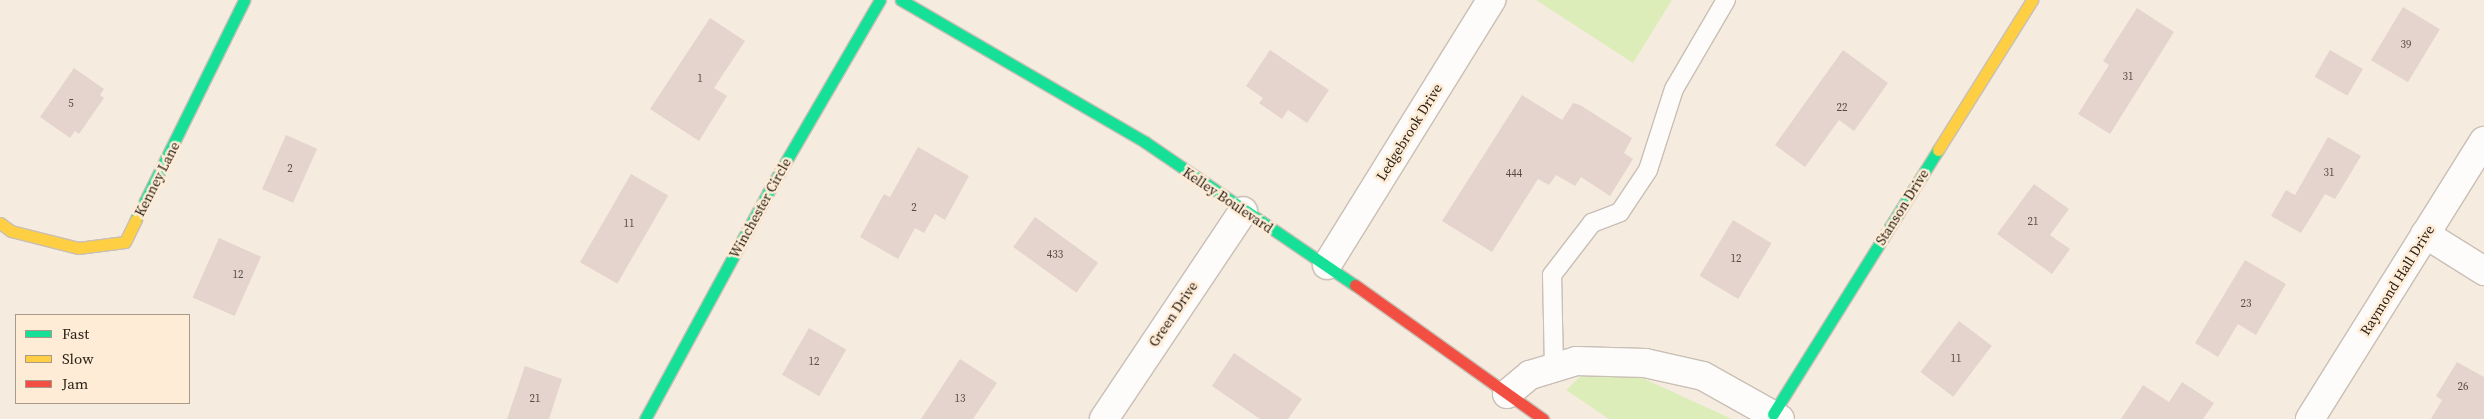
<!DOCTYPE html>
<style>
body{margin:0}
#map{position:relative;width:2484px;height:419px;overflow:hidden;background:#f6ebdf;font-family:"Source Serif 4",serif}
div>[style]{position:absolute}
.green>*{inset:0;background:#ddedba}
.building>*{inset:0;background:#e5d4cd;transform-origin:0 0}
.roads{filter:drop-shadow(1px 0 #c8bfb5) drop-shadow(-1px 0 #c8bfb5) drop-shadow(0 1px #c8bfb5) drop-shadow(0 -1px #c8bfb5)}
.lane>*{height:18px;margin:-9px;padding:0 9px;transform-origin:9px;border-radius:9px;background:#fefcfa}
.street>*{height:28px;margin:-14px;padding:0 14px;transform-origin:14px;border-radius:14px;background:#fefcfa}
.fast>*{height:11px;margin:-5.5px;padding:0 5.5px;transform-origin:5.5px;border-radius:5.5px;background:#16e098}
.slow>*{height:11px;margin:-5.5px;padding:0 5.5px;transform-origin:5.5px;border-radius:5.5px;background:#ffcf43}
.jam>*{height:11px;margin:-5.5px;padding:0 5.5px;transform-origin:5.5px;border-radius:5.5px;background:#f24e42}
span{translate:-50% -50%;white-space:nowrap;text-align:center;line-height:1.15;-webkit-text-stroke:5px #ffecd6;paint-order:stroke}
.number-label{font-size:11px;color:#574c42}
.number-label span{-webkit-text-stroke-width:0}
.street-label{font-size:14px;color:#261d13}
.legend{position:absolute;left:15px;top:314px;width:175px;height:90px;box-sizing:border-box;background:#ffecd6;border:1px solid #a89988;margin:0;padding:6px 9px;list-style:none;font-size:15px;color:#261d13}
.legend li{display:flex;align-items:center;gap:10px;height:25px}
.legend b{width:25px;border:1px solid #a89988}
</style>
<div id="map">
<div class="green">
<div style="clip-path:polygon(1536px 0,1672px 0,1633px 63px)"></div>
<div style="clip-path:polygon(1603px 372px,1640px 377px,1732px 419px,1609px 419px,1566px 390px,1582px 375px)"></div>
</div>
<div class="building">
<div style="left:2403px;top:7px;width:43px;height:62px;rotate:31deg"></div>
<div style="clip-path:polygon(2137px 8px,2174px 32px,2110px 134px,2078px 114px,2109px 65px,2103px 61px)"></div>
<div style="clip-path:polygon(710px 18px,745px 41px,714px 88px,727px 96px,699px 141px,650px 109px)"></div>
<div style="clip-path:polygon(1270px 50px,1329px 90px,1307px 123px,1288px 110px,1282px 119px,1259px 103px,1263px 98px,1246px 86px)"></div>
<div style="clip-path:polygon(1843px 50px,1888px 83px,1854px 131px,1839px 120px,1805px 167px,1775px 145px)"></div>
<div style="left:2330px;top:50px;width:38px;height:31px;rotate:30deg"></div>
<div style="clip-path:polygon(74px 68px,104px 89px,100px 95px,104px 98px,79px 134px,75px 131px,70px 138px,40px 117px)"></div>
<div style="clip-path:polygon(1522px 95px,1562px 120px,1573px 103px,1580px 105px,1632px 138px,1624px 153px,1633px 159px,1610px 196px,1581px 177px,1575px 186px,1556px 175px,1549px 185px,1538px 179px,1492px 252px,1442px 221px)"></div>
<div style="left:286px;top:135px;width:34px;height:59px;rotate:24deg"></div>
<div style="clip-path:polygon(2328px 137px,2361px 156px,2335px 199px,2325px 194px,2301px 233px,2271px 216px,2286px 190px,2295px 195px)"></div>
<div style="clip-path:polygon(918px 147px,969px 176px,945px 220px,935px 214px,924px 233px,915px 228px,898px 259px,860px 237px,884px 194px,890px 197px)"></div>
<div style="left:631px;top:174px;width:43px;height:102px;rotate:30deg"></div>
<div style="clip-path:polygon(2034px 184px,2069px 209px,2050px 235px,2070px 249px,2052px 274px,1997px 234px)"></div>
<div style="left:1035px;top:217px;width:78px;height:37px;rotate:36deg"></div>
<div style="left:1733px;top:220px;width:45px;height:65px;rotate:31deg"></div>
<div style="left:219px;top:238px;width:46px;height:65px;rotate:24deg"></div>
<div style="clip-path:polygon(2245px 260px,2286px 284px,2256px 335px,2238px 324px,2218px 357px,2195px 343px)"></div>
<div style="left:1959px;top:321px;width:41px;height:64px;rotate:37deg"></div>
<div style="left:809px;top:328px;width:43px;height:54px;rotate:30deg"></div>
<div style="clip-path:polygon(1234px 353px,1302px 399px,1288px 419px,1260px 419px,1212px 386px)"></div>
<div style="clip-path:polygon(960px 359px,997px 383px,973px 419px,921px 419px)"></div>
<div style="clip-path:polygon(2457px 362px,2484px 377px,2484px 419px,2431px 419px,2442px 400px,2436px 396px)"></div>
<div style="clip-path:polygon(525px 366px,562px 379px,549px 419px,507px 419px)"></div>
<div style="clip-path:polygon(2182px 382px,2214px 403px,2203px 419px,2121px 419px,2143px 385px,2169px 402px)"></div>
</div>
<div class="roads">
<div class="lane">
<div style="left:1554px;top:368px;width:93px;rotate:-91.2deg"></div>
<div style="left:1552px;top:275px;width:66px;rotate:-52.4deg"></div>
<div style="left:1592px;top:223px;width:30px;rotate:-21deg"></div>
<div style="left:1620px;top:212px;width:50px;rotate:-56.3deg"></div>
<div style="left:1648px;top:170px;width:85px;rotate:-72.2deg"></div>
<div style="left:1674px;top:89px;width:103px;rotate:-59.7deg"></div>
</div>
<div class="street">
<div style="left:2425px;top:234px;width:70px;rotate:32.1deg"></div>
<div style="left:1327px;top:265px;width:312px;rotate:-58.2deg"></div>
<div style="left:1507px;top:394px;width:30px;rotate:-40deg"></div>
<div style="left:1530px;top:375px;width:48px;rotate:-16.9deg"></div>
<div style="left:1576px;top:361px;width:69px;rotate:1.7deg"></div>
<div style="left:1645px;top:363px;width:59px;rotate:12.6deg"></div>
<div style="left:1703px;top:376px;width:88px;rotate:29.2deg"></div>
<div style="left:1104px;top:419px;width:250px;rotate:-56.2deg"></div>
<div style="left:2310px;top:419px;width:328px;rotate:-58deg"></div>
</div>
<div class="fast">
<div style="left:901px;top:0;width:282px;rotate:30.2deg"></div>
<div style="left:1145px;top:142px;width:254px;rotate:34.3deg"></div>
<div style="left:136px;top:219px;width:244px;rotate:-63.7deg"></div>
<div style="left:1773px;top:414px;width:311px;rotate:-58deg"></div>
<div style="left:645px;top:419px;width:264px;rotate:-61.5deg"></div>
<div style="left:771px;top:187px;width:216px;rotate:-59.8deg"></div>
</div>
<div class="slow">
<div style="left:1938px;top:150px;width:177px;rotate:-57.9deg"></div>
<div style="left:0;top:223px;width:14px;rotate:36deg"></div>
<div style="left:11px;top:231px;width:69px;rotate:14.2deg"></div>
<div style="left:78px;top:248px;width:47px;rotate:-7.3deg"></div>
<div style="left:125px;top:242px;width:25px;rotate:-64deg"></div>
</div>
<div class="jam">
<div style="left:1355px;top:285px;width:231px;rotate:35.5deg"></div>
</div>
</div>
<div class="number-label">
<span style="left:2406px;top:45px">39</span>
<span style="left:2128px;top:77px">31</span>
<span style="left:700px;top:79px">1</span>
<span style="left:71px;top:104px">5</span>
<span style="left:1842px;top:108px">22</span>
<span style="left:290px;top:169px">2</span>
<span style="left:2329px;top:173px">31</span>
<span style="left:1514px;top:174px">444</span>
<span style="left:914px;top:208px">2</span>
<span style="left:2033px;top:222px">21</span>
<span style="left:629px;top:224px">11</span>
<span style="left:1055px;top:255px">433</span>
<span style="left:1736px;top:259px">12</span>
<span style="left:238px;top:275px">12</span>
<span style="left:2246px;top:304px">23</span>
<span style="left:1956px;top:359px">11</span>
<span style="left:814px;top:362px">12</span>
<span style="left:2463px;top:387px">26</span>
<span style="left:535px;top:399px">21</span>
<span style="left:960px;top:399px">13</span>
</div>
<div class="street-label">
<span style="left:1409px;top:132px;rotate:-58deg">Ledgebrook Drive</span>
<span style="left:157px;top:179px;rotate:-63deg">Kenney Lane</span>
<span style="left:1228px;top:200px;rotate:34deg">Kelley Boulevard</span>
<span style="left:1902px;top:207px;rotate:-58deg">Stanson Drive</span>
<span style="left:760px;top:208px;rotate:-61deg">Winchester Circle</span>
<span style="left:2397px;top:280px;rotate:-58deg">Raymond Hall Drive</span>
<span style="left:1173px;top:314px;rotate:-56deg">Green Drive</span>
</div>
<ul class="legend">
<li><b style="height:6px;background:#16e098"></b>Fast</li>
<li><b style="height:6px;background:#ffcf43"></b>Slow</li>
<li><b style="height:6px;background:#f24e42"></b>Jam</li>
</ul>
</div>
